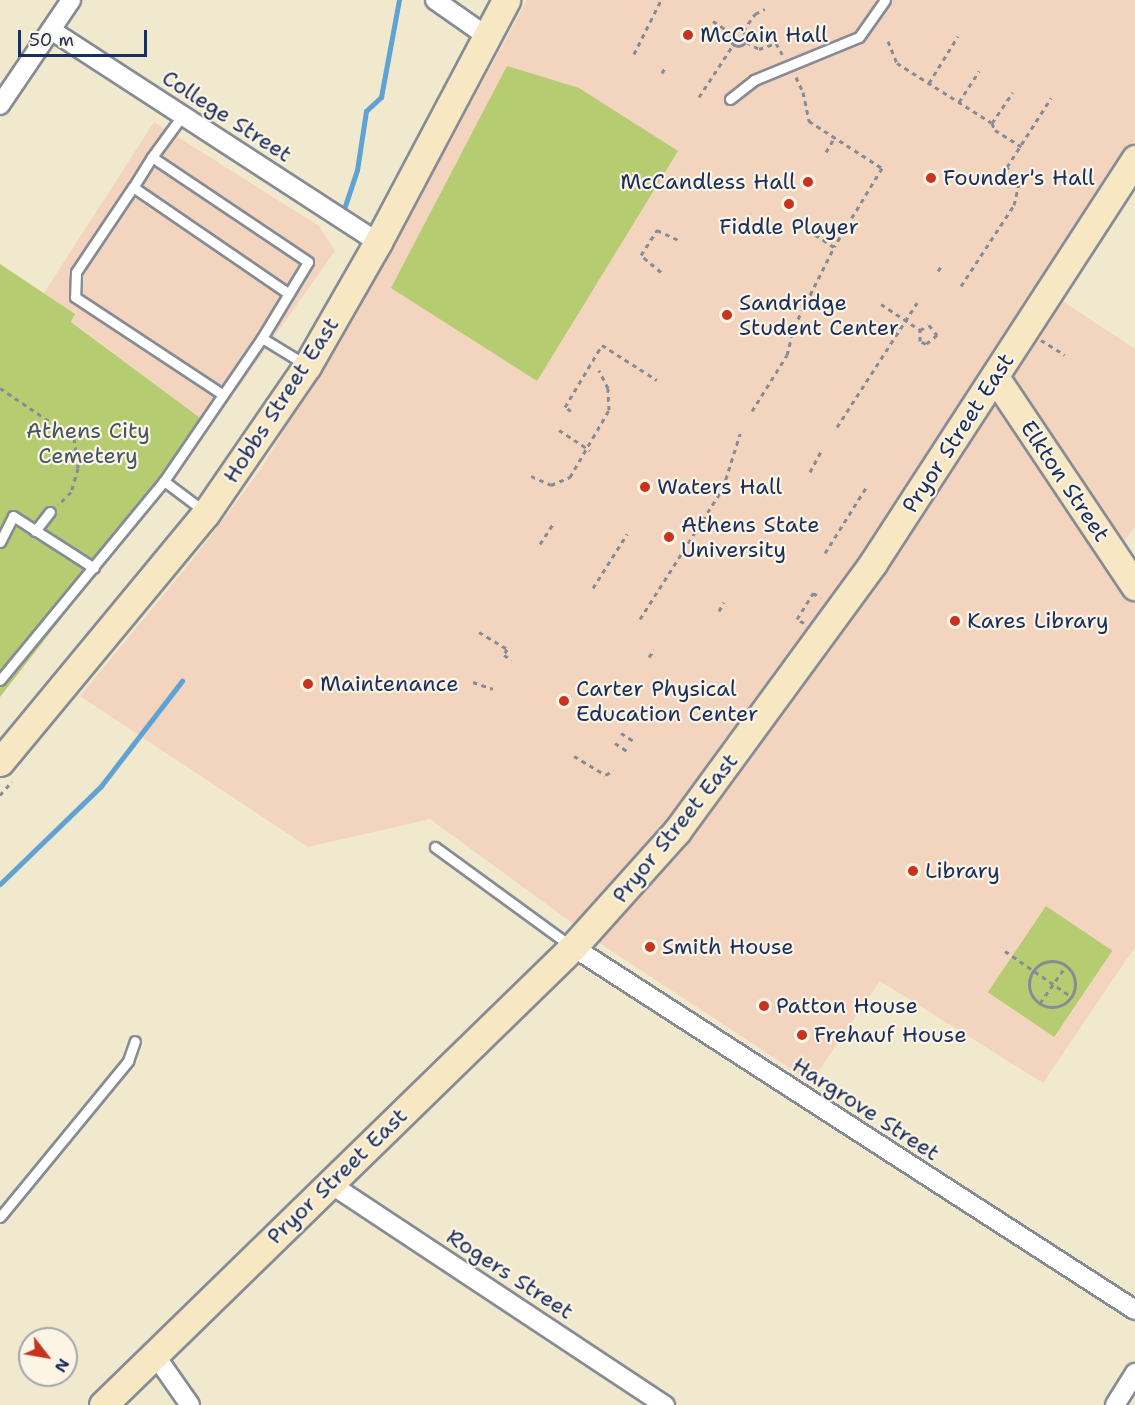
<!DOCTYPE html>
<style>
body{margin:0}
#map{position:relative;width:1135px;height:1405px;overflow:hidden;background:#f0e9cd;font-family:"Shantell Sans",sans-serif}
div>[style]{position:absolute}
.built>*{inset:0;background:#f3d4be}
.green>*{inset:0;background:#b5cc71;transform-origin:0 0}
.stream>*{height:5px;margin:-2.5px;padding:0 2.5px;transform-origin:2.5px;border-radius:2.5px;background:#5fa2d3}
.path>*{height:3px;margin-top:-1.5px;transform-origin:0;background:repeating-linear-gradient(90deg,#868c96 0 4.5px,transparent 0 9px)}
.path>.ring{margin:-1.5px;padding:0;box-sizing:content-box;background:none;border:3px solid #868c96;border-radius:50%}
.roads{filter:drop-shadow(2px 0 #868c96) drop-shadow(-2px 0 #868c96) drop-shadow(0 2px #868c96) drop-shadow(0 -2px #868c96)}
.lane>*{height:9px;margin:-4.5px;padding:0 4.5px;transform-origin:4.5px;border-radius:4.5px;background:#fff}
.street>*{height:18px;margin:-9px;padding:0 9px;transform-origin:9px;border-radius:9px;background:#fff}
.secondary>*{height:27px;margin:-13.5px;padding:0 13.5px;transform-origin:13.5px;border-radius:13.5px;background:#f7e8c3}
.dots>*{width:16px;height:16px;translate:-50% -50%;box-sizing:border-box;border:3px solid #fcf5e5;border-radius:50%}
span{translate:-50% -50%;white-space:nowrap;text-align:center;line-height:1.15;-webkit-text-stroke:4.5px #fcf5e5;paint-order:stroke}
.poi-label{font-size:22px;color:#1b2f5e}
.left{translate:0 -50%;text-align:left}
.right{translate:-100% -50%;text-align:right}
.street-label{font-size:22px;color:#1b2f5e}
.park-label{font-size:22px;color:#425663}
.north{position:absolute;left:18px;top:1327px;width:60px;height:60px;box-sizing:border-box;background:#fcf5e5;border:2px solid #a2a6af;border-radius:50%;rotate:121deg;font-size:16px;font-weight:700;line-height:24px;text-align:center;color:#1b2f5e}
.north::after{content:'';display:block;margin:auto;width:21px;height:27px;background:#c8321e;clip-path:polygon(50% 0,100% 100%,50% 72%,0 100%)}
.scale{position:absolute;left:18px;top:30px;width:129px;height:27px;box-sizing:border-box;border:3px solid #1b2f5e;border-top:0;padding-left:8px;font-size:18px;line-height:21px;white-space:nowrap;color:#1b2f5e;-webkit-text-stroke:4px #fcf5e5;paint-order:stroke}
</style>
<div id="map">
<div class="built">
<div style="clip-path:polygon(527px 0,1135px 0,1135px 139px,1041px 287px,1135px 349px,1135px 527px,1108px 562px,1135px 602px,1135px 947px,1043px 1083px,880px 981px,811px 1082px,601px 944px,430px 819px,308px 847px,80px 696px,189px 564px,259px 472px,375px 280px)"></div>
<div style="clip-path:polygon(154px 122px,319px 226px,335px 251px,211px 426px,71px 321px,74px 314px,44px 293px)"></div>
</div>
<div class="green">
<div style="clip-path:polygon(507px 66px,579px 88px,678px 151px,537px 381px,391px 288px)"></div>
<div style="clip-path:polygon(0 264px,75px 314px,71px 322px,211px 426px,0 697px)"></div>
<div style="left:1046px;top:906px;width:80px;height:104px;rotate:34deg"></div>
</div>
<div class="stream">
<div style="left:344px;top:209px;width:41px;rotate:-71.6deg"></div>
<div style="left:357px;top:170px;width:60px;rotate:-81.3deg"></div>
<div style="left:366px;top:111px;width:21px;rotate:-43deg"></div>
<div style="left:381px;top:97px;width:99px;rotate:-79.5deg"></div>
<div style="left:0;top:884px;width:141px;rotate:-44.1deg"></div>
<div style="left:101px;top:786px;width:133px;rotate:-52.4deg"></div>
</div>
<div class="path">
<div style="left:713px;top:21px;width:22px;rotate:34deg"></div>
<div class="ring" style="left:730px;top:30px;width:13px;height:13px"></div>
<div style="left:743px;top:31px;width:21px;rotate:-55deg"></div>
<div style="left:755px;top:14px;width:11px;rotate:-27deg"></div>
<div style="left:888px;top:41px;width:24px;rotate:68deg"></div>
<div style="left:897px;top:63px;width:112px;rotate:32.3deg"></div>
<div style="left:992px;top:123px;width:8px;rotate:67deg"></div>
<div style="left:995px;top:130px;width:31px;rotate:32deg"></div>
<div style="left:746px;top:42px;width:15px;rotate:28deg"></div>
<div style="left:759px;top:49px;width:18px;rotate:-19deg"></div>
<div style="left:776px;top:43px;width:13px;rotate:61deg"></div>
<div style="left:634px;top:54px;width:60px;rotate:-63.4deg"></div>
<div style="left:662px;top:73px;width:8px;rotate:-60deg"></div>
<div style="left:796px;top:77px;width:17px;rotate:65deg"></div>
<div style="left:803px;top:92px;width:30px;rotate:78deg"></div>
<div style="left:809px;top:121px;width:87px;rotate:32.8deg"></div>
<div style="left:882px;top:168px;width:92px;rotate:121.3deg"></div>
<div style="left:929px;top:83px;width:55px;rotate:-58.3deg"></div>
<div style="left:699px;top:97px;width:62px;rotate:-56.8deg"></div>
<div style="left:959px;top:102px;width:37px;rotate:-57deg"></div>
<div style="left:992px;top:123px;width:37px;rotate:-56deg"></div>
<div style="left:826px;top:152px;width:16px;rotate:-60deg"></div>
<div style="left:746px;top:221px;width:9px;rotate:-63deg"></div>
<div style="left:938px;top:271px;width:7px;rotate:-56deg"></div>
<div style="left:661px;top:272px;width:26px;rotate:-140deg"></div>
<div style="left:641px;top:255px;width:30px;rotate:-57deg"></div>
<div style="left:657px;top:230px;width:26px;rotate:25deg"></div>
<div style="left:961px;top:286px;width:97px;rotate:-56.8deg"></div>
<div style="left:1014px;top:205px;width:22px;rotate:-77deg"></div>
<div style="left:1019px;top:184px;width:21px;rotate:-125deg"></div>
<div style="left:1007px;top:167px;width:82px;rotate:-57.5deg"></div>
<div style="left:881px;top:304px;width:47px;rotate:33.7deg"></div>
<div style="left:920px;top:330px;width:10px;rotate:-29deg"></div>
<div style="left:929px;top:325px;width:13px;rotate:51deg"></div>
<div style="left:937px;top:335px;width:14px;rotate:141deg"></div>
<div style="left:926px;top:344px;width:7px;rotate:-153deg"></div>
<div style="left:920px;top:341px;width:11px;rotate:-90deg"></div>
<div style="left:1041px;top:340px;width:28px;rotate:32deg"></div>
<div style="left:0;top:388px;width:89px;rotate:34deg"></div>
<div style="left:74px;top:438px;width:30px;rotate:82deg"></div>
<div style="left:78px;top:468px;width:25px;rotate:106deg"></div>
<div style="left:71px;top:492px;width:18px;rotate:135deg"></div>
<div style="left:571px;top:411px;width:7px;rotate:-146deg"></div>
<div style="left:565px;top:407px;width:72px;rotate:-59.2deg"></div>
<div style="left:602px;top:345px;width:65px;rotate:32.5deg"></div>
<div style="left:752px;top:411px;width:66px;rotate:-58deg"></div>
<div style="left:787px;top:355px;width:29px;rotate:-76deg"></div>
<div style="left:794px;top:327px;width:89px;rotate:-63.4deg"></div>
<div style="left:834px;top:247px;width:33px;rotate:-147deg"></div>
<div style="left:837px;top:427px;width:148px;rotate:-57.2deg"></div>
<div style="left:559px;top:430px;width:37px;rotate:33deg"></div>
<div style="left:810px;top:472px;width:24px;rotate:-62deg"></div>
<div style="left:531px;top:476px;width:22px;rotate:24deg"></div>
<div style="left:551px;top:485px;width:21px;rotate:-23deg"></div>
<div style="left:570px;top:477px;width:78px;rotate:-59.8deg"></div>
<div style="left:609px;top:410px;width:22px;rotate:-93deg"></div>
<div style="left:608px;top:388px;width:20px;rotate:-117deg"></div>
<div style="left:540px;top:544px;width:24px;rotate:-57deg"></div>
<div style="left:825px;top:553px;width:79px;rotate:-57.9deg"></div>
<div style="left:593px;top:588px;width:64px;rotate:-57.8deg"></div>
<div style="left:719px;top:611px;width:10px;rotate:-61deg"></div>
<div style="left:640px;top:619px;width:155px;rotate:-57.6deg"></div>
<div style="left:723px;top:488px;width:57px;rotate:-72.5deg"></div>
<div style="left:804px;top:623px;width:8px;rotate:-150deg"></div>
<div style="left:797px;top:619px;width:31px;rotate:-58deg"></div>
<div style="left:813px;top:593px;width:9px;rotate:32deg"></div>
<div style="left:479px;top:632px;width:33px;rotate:31deg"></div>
<div style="left:507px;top:649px;width:7px;rotate:117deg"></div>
<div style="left:504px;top:655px;width:9px;rotate:32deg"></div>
<div style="left:649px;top:657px;width:9px;rotate:-54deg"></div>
<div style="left:473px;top:682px;width:21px;rotate:19deg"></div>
<div style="left:621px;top:733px;width:15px;rotate:32deg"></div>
<div style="left:615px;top:743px;width:14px;rotate:34deg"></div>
<div style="left:574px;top:756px;width:37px;rotate:31deg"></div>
<div style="left:606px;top:775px;width:9px;rotate:-36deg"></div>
<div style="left:0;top:795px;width:18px;rotate:-49deg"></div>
<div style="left:1005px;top:951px;width:81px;rotate:34.5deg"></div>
<div class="ring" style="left:1029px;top:961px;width:43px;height:43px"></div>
<div style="left:1040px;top:1003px;width:45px;rotate:-54.9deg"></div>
</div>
<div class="roads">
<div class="lane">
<div style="left:730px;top:99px;width:31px;rotate:-38deg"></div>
<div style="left:754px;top:80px;width:113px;rotate:-22.3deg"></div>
<div style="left:859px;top:37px;width:45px;rotate:-54.9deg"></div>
<div style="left:182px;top:116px;width:51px;rotate:126.2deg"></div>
<div style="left:152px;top:157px;width:188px;rotate:33.9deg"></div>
<div style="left:308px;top:262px;width:89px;rotate:121.2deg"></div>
<div style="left:262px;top:338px;width:52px;rotate:31.5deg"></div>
<div style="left:152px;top:157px;width:36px;rotate:122deg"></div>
<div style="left:133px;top:187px;width:188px;rotate:34.4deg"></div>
<div style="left:133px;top:187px;width:102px;rotate:123.8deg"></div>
<div style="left:76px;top:272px;width:25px;rotate:92deg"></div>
<div style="left:75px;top:297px;width:176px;rotate:33.4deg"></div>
<div style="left:164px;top:481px;width:173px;rotate:-55.6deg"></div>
<div style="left:35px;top:531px;width:24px;rotate:-52deg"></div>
<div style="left:0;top:542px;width:29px;rotate:-63deg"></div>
<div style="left:13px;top:516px;width:96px;rotate:32.7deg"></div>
<div style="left:0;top:680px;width:258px;rotate:-50.5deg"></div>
<div style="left:164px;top:481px;width:50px;rotate:36.9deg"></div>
<div style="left:435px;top:847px;width:168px;rotate:36.1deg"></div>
<div style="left:0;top:1217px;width:202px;rotate:-50.6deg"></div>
<div style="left:128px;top:1061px;width:21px;rotate:-71deg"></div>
</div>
<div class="street">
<div style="left:435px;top:0;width:61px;rotate:35deg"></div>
<div style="left:51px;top:30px;width:390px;rotate:33deg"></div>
<div style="left:0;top:105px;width:127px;rotate:-55.9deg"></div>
<div style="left:573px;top:947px;width:669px;rotate:32.86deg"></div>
<div style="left:329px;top:1183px;width:403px;rotate:33.5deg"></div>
<div style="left:155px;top:1355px;width:61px;rotate:55deg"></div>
<div style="left:1115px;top:1405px;width:38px;rotate:-58deg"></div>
</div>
<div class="secondary">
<div style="left:995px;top:377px;width:252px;rotate:56.2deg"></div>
<div style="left:0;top:762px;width:323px;rotate:-50.4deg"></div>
<div style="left:206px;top:513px;width:178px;rotate:-55.5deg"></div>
<div style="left:307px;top:366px;width:143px;rotate:-60.2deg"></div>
<div style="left:378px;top:242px;width:274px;rotate:-62.1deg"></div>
<div style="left:103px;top:1405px;width:656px;rotate:-44.26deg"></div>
<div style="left:573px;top:947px;width:156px;rotate:-48.1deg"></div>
<div style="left:677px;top:831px;width:332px;rotate:-53.8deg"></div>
<div style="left:873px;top:563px;width:482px;rotate:-57deg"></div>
</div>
</div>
<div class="dots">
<div style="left:688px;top:35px;background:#c8321e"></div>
<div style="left:931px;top:178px;background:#c8321e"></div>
<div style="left:808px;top:182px;background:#c8321e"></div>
<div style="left:789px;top:204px;background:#c8321e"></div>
<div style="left:727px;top:315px;background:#c8321e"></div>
<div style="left:645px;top:487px;background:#c8321e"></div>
<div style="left:669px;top:537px;background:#c8321e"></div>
<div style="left:955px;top:621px;background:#c8321e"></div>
<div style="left:308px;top:684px;background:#c8321e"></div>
<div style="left:564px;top:701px;background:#c8321e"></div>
<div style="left:913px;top:871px;background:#c8321e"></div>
<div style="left:650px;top:947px;background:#c8321e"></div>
<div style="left:764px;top:1006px;background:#c8321e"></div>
<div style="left:802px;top:1035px;background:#c8321e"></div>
</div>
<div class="poi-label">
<span class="left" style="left:700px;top:35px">McCain Hall</span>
<span class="left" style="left:943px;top:178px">Founder's Hall</span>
<span class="right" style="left:796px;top:182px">McCandless Hall</span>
<span style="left:789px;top:227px">Fiddle Player</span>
<span class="left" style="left:739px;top:315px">Sandridge<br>Student Center</span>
<span class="left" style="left:657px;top:487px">Waters Hall</span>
<span class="left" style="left:681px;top:537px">Athens State<br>University</span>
<span class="left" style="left:967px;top:621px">Kares Library</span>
<span class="left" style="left:320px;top:684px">Maintenance</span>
<span class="left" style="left:576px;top:701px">Carter Physical<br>Education Center</span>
<span class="left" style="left:925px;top:871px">Library</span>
<span class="left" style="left:662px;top:947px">Smith House</span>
<span class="left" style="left:776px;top:1006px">Patton House</span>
<span class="left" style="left:814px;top:1035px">Frehauf House</span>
</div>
<div class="street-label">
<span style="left:227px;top:116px;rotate:33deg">College Street</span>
<span style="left:281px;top:400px;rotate:-57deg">Hobbs Street East</span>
<span style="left:958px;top:433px;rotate:-57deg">Pryor Street East</span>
<span style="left:1065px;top:481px;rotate:56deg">Elkton Street</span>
<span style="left:675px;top:828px;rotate:-51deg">Pryor Street East</span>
<span style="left:866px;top:1109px;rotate:33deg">Hargrove Street</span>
<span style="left:337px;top:1176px;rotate:-44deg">Pryor Street East</span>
<span style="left:510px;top:1274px;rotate:33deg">Rogers Street</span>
</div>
<div class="park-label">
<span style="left:88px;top:443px">Athens City<br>Cemetery</span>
</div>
<div class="north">N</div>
<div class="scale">50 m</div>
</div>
